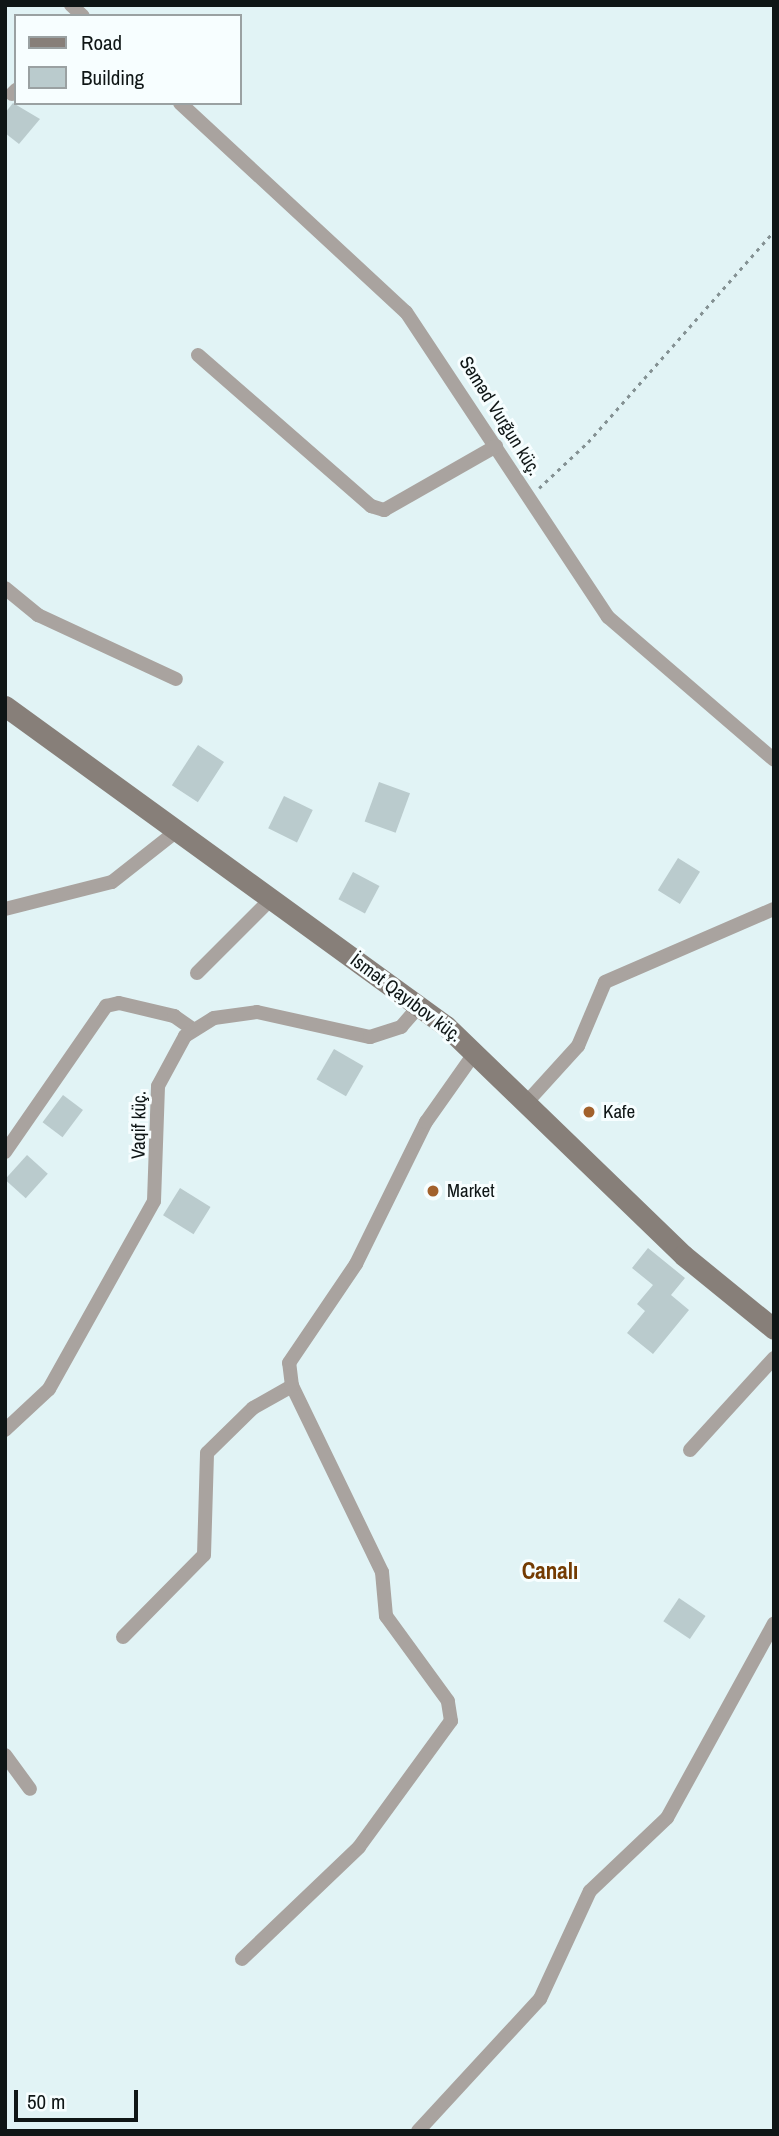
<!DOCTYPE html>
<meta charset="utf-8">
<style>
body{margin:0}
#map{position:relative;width:779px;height:2136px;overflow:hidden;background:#e1f3f5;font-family:"Archivo Narrow",sans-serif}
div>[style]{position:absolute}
.building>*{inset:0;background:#bacbcd;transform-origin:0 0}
.path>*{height:2.5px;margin-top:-1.25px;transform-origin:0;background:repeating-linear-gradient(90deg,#849193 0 3.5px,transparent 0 8.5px)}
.street>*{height:14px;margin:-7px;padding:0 7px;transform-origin:7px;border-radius:7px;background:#a9a39f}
.secondary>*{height:21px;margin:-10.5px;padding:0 10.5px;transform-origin:10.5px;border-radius:10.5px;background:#877f79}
.dots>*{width:19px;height:19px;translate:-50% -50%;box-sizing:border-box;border:4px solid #f7feff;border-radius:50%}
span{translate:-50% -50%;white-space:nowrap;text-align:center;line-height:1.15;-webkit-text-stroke:6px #f7feff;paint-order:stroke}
.street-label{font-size:19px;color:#0f1616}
.poi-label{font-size:19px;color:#0f1616}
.left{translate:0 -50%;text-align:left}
.quarter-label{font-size:23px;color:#743b02;font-weight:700}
.frame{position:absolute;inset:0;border:7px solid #0f1616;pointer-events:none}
.legend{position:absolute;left:14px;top:14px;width:228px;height:91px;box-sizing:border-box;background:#f7feff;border:2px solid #9aa1a2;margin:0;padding:9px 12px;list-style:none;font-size:21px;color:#0f1616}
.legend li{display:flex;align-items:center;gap:14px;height:35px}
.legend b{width:35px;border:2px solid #9aa1a2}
.scale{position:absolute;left:14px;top:2090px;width:124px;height:32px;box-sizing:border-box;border:4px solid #0f1616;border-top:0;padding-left:9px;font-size:21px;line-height:24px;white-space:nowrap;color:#0f1616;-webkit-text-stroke:5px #f7feff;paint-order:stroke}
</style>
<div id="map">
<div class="building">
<div style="clip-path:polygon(13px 103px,40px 119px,19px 144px,5px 133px,5px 113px)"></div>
<div style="left:198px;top:745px;width:31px;height:48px;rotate:33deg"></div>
<div style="left:379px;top:782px;width:33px;height:42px;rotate:20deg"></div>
<div style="left:284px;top:796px;width:32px;height:36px;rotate:26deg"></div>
<div style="left:678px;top:858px;width:26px;height:38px;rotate:32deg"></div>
<div style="left:353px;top:872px;width:30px;height:31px;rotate:28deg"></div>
<div style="left:334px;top:1049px;width:34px;height:35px;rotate:30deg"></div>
<div style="left:63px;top:1095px;width:25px;height:34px;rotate:37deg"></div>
<div style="left:27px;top:1155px;width:28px;height:33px;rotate:42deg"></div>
<div style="left:180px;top:1188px;width:36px;height:32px;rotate:32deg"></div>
<div style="clip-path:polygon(648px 1248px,685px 1278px,671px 1295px,689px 1310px,653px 1354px,627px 1333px,645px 1311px,637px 1304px,653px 1285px,632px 1268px)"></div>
<div style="left:679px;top:1598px;width:32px;height:28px;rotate:34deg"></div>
</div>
<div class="path">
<div style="left:539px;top:488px;width:67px;rotate:-43.2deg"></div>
<div style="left:588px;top:442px;width:281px;rotate:-48.6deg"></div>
</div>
<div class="street">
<div style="left:71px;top:5px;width:16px;rotate:43deg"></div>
<div style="left:12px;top:94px;width:6px;rotate:-45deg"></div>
<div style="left:180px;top:103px;width:308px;rotate:42.8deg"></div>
<div style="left:406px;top:312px;width:366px;rotate:56.5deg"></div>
<div style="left:608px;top:617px;width:219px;rotate:40.7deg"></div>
<div style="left:198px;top:355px;width:230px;rotate:41.1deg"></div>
<div style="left:371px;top:506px;width:14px;rotate:17deg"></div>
<div style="left:384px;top:510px;width:129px;rotate:-29.7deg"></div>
<div style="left:5px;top:588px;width:43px;rotate:39.3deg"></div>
<div style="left:38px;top:615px;width:152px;rotate:24.9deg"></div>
<div style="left:5px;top:909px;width:110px;rotate:-14.2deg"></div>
<div style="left:112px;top:882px;width:84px;rotate:-38.2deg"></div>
<div style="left:197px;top:973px;width:106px;rotate:-45deg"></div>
<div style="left:527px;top:1102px;width:76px;rotate:-47.7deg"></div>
<div style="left:578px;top:1046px;width:69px;rotate:-67.1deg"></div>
<div style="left:605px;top:982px;width:184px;rotate:-23.4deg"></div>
<div style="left:5px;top:1152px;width:178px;rotate:-55.3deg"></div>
<div style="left:106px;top:1006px;width:13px;rotate:-13deg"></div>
<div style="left:119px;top:1003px;width:57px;rotate:13.3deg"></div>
<div style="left:174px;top:1016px;width:24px;rotate:35deg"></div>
<div style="left:5px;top:1430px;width:60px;rotate:-43deg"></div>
<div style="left:49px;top:1389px;width:215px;rotate:-60.8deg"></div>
<div style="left:154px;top:1201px;width:115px;rotate:-88deg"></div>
<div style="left:158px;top:1086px;width:57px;rotate:-61.6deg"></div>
<div style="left:185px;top:1036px;width:34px;rotate:-32deg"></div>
<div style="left:214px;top:1018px;width:43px;rotate:-7.9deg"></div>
<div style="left:257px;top:1012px;width:116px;rotate:12.5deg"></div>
<div style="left:370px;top:1037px;width:33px;rotate:-18deg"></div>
<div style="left:401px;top:1027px;width:28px;rotate:-49deg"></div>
<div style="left:690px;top:1450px;width:125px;rotate:-47.6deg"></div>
<div style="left:123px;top:1637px;width:115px;rotate:-45.4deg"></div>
<div style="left:204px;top:1555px;width:102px;rotate:-88.3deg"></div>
<div style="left:207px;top:1453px;width:64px;rotate:-44.4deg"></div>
<div style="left:253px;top:1408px;width:45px;rotate:-29.4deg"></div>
<div style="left:5px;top:1755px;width:42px;rotate:53.7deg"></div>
<div style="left:242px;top:1959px;width:162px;rotate:-43.7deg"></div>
<div style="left:359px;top:1847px;width:156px;rotate:-53.9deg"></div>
<div style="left:451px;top:1721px;width:20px;rotate:-99deg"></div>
<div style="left:448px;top:1701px;width:105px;rotate:-126.1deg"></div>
<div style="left:386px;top:1616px;width:44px;rotate:-95.2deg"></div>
<div style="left:382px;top:1572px;width:207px;rotate:-115.8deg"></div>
<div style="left:292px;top:1386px;width:23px;rotate:-97deg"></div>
<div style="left:289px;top:1363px;width:120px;rotate:-55.9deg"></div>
<div style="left:356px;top:1264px;width:158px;rotate:-63.8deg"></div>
<div style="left:426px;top:1122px;width:87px;rotate:-54.8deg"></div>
<div style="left:418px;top:2131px;width:180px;rotate:-47.3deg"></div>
<div style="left:540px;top:1999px;width:119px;rotate:-65.2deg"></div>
<div style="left:590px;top:1891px;width:106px;rotate:-43.5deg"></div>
<div style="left:667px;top:1818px;width:222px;rotate:-61.2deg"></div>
</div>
<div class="secondary">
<div style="left:5px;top:706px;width:545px;rotate:35.97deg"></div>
<div style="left:446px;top:1026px;width:330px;rotate:44deg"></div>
<div style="left:683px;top:1255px;width:117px;rotate:39.1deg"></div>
</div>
<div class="dots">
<div style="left:589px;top:1112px;background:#a2612c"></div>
<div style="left:433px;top:1191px;background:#a2612c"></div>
</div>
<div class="street-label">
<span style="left:500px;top:416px;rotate:58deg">Səməd Vurğun küç.</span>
<span style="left:406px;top:998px;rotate:37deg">İsmət Qayıbov küç.</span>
<span style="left:139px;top:1125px;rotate:-89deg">Vaqif küç.</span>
</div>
<div class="poi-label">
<span class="left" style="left:603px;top:1112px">Kafe</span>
<span class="left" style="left:447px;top:1191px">Market</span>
</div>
<div class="quarter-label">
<span style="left:550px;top:1571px">Canalı</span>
</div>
<div class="frame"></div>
<ul class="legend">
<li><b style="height:9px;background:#877f79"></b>Road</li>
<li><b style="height:19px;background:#bacbcd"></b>Building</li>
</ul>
<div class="scale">50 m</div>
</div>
